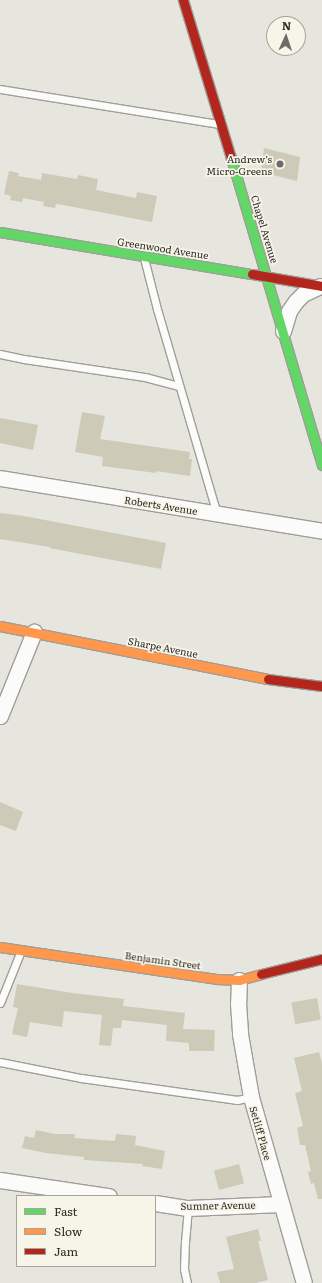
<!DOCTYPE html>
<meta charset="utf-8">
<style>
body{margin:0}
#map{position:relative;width:322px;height:1283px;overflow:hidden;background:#e6e5de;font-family:Literata,serif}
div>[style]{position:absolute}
.building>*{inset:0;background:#cecab8;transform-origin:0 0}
.roads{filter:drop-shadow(1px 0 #9f9e99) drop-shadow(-1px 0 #9f9e99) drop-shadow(0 1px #9f9e99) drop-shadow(0 -1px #9f9e99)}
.lane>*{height:7px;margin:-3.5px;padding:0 3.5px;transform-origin:3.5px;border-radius:3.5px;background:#fbfbfa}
.street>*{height:15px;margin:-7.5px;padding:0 7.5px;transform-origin:7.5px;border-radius:7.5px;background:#fbfbfa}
.fast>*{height:9px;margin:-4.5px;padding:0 4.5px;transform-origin:4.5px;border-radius:4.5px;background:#63d668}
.slow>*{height:9px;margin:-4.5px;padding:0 4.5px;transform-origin:4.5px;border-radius:4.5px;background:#ff974d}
.jam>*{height:9px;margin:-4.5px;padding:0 4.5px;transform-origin:4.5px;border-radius:4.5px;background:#b3261e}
.dots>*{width:11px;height:11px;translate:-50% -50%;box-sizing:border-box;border:2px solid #f7f4e8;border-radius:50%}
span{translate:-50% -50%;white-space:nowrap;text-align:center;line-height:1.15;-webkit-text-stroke:3.5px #f7f4e8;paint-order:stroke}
.poi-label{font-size:10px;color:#2d2b27}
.right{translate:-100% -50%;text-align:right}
.street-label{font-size:10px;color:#2d2b27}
.legend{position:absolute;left:16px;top:1195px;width:140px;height:72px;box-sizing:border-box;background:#f7f4e8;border:1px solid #a6a49b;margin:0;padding:5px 7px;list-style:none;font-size:12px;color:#2d2b27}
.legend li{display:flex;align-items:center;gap:8px;height:20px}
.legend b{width:20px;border:1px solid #a6a49b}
.north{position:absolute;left:266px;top:16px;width:40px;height:40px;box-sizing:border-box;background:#f7f4e8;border:1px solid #a6a49b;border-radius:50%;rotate:3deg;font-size:11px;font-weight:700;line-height:16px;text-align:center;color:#2d2b27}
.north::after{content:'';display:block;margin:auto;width:14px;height:18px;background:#6e6c67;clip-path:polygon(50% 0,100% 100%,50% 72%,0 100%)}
</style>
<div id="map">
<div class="building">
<div style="clip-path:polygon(264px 148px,300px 157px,297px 181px,261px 172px)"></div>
<div style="clip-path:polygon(9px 171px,19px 173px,18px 176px,41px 180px,42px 173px,77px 179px,78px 175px,98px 179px,96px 190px,136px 198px,137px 192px,157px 196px,152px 222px,63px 205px,56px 204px,55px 208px,43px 206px,44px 202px,23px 198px,22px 202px,10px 200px,11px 196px,4px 194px)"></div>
<div style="clip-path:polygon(82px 412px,105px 416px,100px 439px,190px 452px,189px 459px,192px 459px,190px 476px,156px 471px,156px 473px,102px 466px,103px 457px,75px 452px)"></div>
<div style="clip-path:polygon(0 418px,38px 425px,33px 450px,0 443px)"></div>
<div style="clip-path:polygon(0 513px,24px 516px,166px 543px,161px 569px,49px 548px,50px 547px,0 539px)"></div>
<div style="clip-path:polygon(0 802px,23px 812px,16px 831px,0 825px)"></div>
<div style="clip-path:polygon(17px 984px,72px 993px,124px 999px,123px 1006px,185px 1013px,183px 1029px,215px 1030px,214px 1051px,189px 1051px,189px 1043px,166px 1041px,167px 1025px,122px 1020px,121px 1028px,113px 1028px,111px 1046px,99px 1045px,102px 1015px,64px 1011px,62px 1027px,30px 1022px,27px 1037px,12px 1034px,18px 1008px,13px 1007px)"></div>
<div style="left:317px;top:998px;width:22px;height:26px;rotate:80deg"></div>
<div style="clip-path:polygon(319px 1052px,322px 1063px,322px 1199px,318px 1199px,314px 1183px,311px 1184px,308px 1172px,311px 1171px,305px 1145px,300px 1145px,297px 1128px,303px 1126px,295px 1093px,302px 1091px,294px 1058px)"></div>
<div style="clip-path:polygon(36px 1130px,55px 1134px,75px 1134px,74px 1138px,115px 1141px,116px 1134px,136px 1136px,135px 1145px,165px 1151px,162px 1169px,142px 1166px,143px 1164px,84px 1160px,84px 1157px,46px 1153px,22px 1148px,25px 1136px,34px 1138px)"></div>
<div style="left:239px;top:1164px;width:20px;height:26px;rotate:75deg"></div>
<div style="clip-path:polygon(258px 1229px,261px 1241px,258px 1241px,268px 1280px,255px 1283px,220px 1283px,217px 1272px,234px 1269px,226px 1237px)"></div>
</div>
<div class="roads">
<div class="lane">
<div style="left:0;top:89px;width:222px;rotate:9.1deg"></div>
<div style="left:144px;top:258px;width:53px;rotate:75.7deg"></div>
<div style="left:157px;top:309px;width:214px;rotate:73.7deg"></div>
<div style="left:0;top:354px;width:25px;rotate:12deg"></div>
<div style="left:24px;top:359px;width:122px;rotate:8.5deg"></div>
<div style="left:145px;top:377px;width:35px;rotate:15deg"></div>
<div style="left:0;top:1003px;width:54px;rotate:-68.2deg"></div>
<div style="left:0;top:1062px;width:83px;rotate:11.2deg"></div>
<div style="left:81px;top:1078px;width:158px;rotate:8deg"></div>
<div style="left:237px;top:1100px;width:14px;rotate:-12deg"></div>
<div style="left:187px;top:1283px;width:14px;rotate:-102deg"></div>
<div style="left:184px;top:1269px;width:27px;rotate:-88deg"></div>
<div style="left:185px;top:1242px;width:34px;rotate:-85deg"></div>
</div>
<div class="street">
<div style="left:283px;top:331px;width:21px;rotate:-73deg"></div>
<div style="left:289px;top:311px;width:12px;rotate:-55deg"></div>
<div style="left:296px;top:301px;width:10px;rotate:-45deg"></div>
<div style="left:303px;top:294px;width:19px;rotate:-25deg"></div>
<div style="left:0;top:478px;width:326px;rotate:9.3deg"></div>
<div style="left:0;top:716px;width:91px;rotate:-68deg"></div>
<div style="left:239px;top:980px;width:23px;rotate:92deg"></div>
<div style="left:238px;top:1003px;width:31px;rotate:86deg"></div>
<div style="left:240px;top:1034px;width:64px;rotate:80.1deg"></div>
<div style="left:251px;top:1097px;width:193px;rotate:74.1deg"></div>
<div style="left:0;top:1180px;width:110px;rotate:8.4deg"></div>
<div style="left:155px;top:1203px;width:33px;rotate:9deg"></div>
<div style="left:188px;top:1208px;width:93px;rotate:-2.5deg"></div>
</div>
<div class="fast">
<div style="left:231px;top:158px;width:320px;rotate:73.5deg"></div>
<div style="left:0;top:232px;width:255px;rotate:9.5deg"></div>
</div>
<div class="slow">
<div style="left:0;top:626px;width:273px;rotate:11.2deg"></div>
<div style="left:0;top:947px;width:220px;rotate:8.4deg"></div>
<div style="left:218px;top:979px;width:21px;rotate:3deg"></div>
<div style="left:239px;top:980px;width:23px;rotate:-15deg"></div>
</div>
<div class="jam">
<div style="left:183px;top:0;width:165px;rotate:73.1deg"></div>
<div style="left:252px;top:274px;width:71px;rotate:9.7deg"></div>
<div style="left:268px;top:679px;width:54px;rotate:7.4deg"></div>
<div style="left:261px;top:974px;width:63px;rotate:-13.8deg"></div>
</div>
</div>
<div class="dots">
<div style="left:280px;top:164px;background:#6e6c67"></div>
</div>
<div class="poi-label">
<span class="right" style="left:272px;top:164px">Andrew’s<br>Micro-Greens</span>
</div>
<div class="street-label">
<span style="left:265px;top:229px;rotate:73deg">Chapel Avenue</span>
<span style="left:163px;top:248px;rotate:9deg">Greenwood Avenue</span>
<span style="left:161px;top:505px;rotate:9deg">Roberts Avenue</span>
<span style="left:163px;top:647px;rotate:11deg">Sharpe Avenue</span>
<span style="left:163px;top:960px;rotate:8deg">Benjamin Street</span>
<span style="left:261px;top:1133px;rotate:74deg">Setliff Place</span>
<span style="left:218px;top:1205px;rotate:-1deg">Sumner Avenue</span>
</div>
<ul class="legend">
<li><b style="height:5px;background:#63d668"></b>Fast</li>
<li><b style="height:5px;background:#ff974d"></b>Slow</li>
<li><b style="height:5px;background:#b3261e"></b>Jam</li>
</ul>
<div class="north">N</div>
</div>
